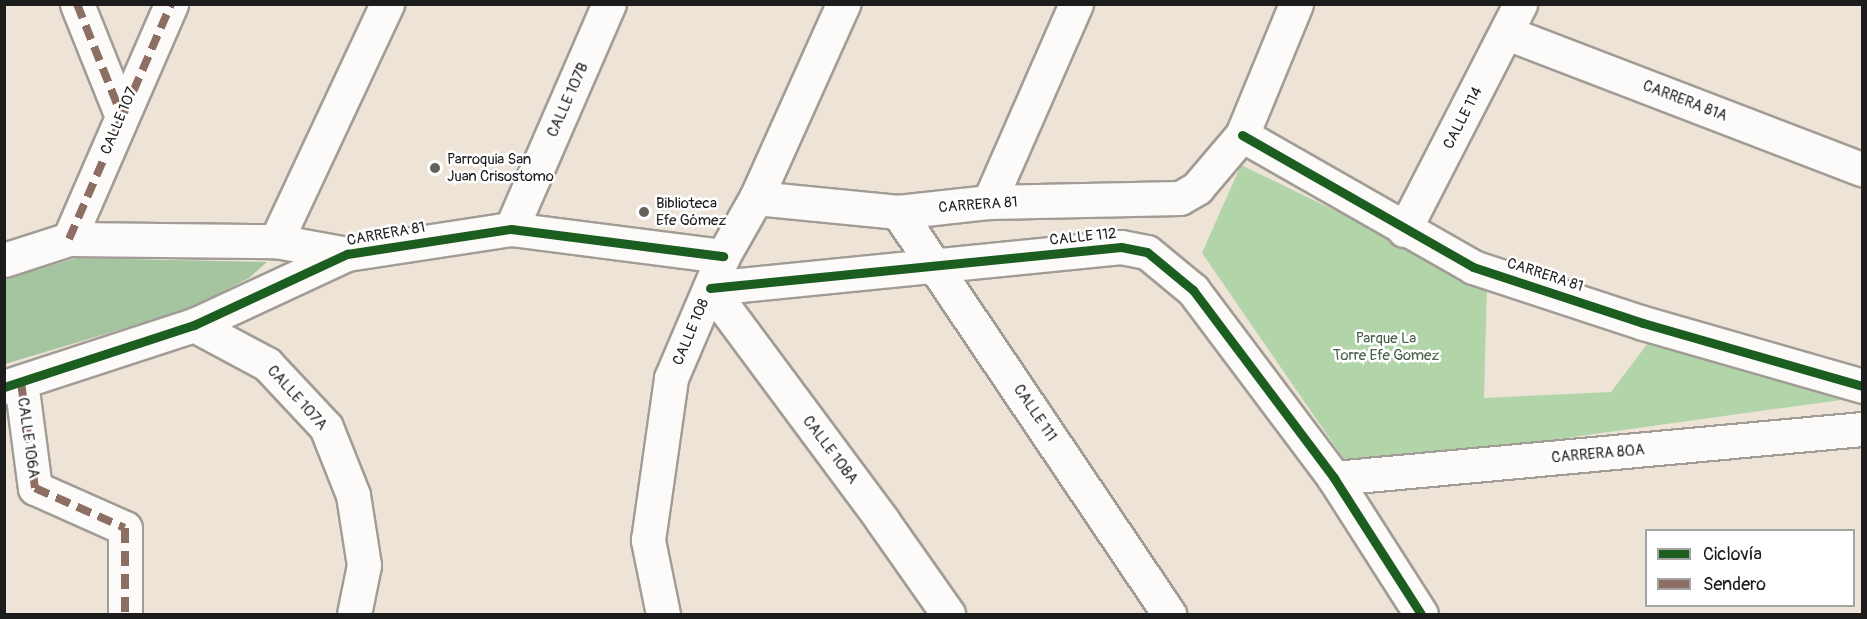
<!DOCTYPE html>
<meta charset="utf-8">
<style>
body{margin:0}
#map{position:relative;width:1867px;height:619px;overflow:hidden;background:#ede3d6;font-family:Pangolin,sans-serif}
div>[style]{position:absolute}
.green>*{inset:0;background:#b2d4a9}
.forest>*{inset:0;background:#a4c59f}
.roads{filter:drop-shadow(2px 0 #a19c95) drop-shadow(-2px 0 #a19c95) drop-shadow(0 2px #a19c95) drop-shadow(0 -2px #a19c95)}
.street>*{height:33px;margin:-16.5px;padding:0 16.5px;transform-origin:16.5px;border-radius:16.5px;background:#fcfbf9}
.secondary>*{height:33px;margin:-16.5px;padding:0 16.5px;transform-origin:16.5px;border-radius:16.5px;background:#fcfbf9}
.quiet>*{height:8px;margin-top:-4px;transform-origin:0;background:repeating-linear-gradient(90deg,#8d6e63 0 15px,transparent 0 23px)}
.cycleway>*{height:9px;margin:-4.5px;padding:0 4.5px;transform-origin:4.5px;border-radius:4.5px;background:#1b5e20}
.dots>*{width:16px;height:16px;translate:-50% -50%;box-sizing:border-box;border:3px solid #fff;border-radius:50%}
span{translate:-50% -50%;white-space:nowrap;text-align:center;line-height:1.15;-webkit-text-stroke:5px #fff;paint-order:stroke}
.street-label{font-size:15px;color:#1c1c1c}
.poi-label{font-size:15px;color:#1c1c1c}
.left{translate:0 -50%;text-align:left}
.park-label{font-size:15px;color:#446146}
.frame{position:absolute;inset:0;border:6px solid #1c1c1c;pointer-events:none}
.legend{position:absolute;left:1645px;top:529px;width:210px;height:78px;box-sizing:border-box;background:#fff;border:2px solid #a4a4a4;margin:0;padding:8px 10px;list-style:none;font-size:18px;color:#1c1c1c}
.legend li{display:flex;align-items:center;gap:12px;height:30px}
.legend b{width:30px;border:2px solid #a4a4a4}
</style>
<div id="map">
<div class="green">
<div style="clip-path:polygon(1241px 165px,1487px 284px,1484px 398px,1611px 392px,1657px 331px,1862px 397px,1350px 468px,1202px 253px)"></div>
</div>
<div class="forest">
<div style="clip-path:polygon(76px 258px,267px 262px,249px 278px,189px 309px,5px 364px,5px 279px)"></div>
</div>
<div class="roads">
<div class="street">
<div style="left:77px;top:4px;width:118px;rotate:68.2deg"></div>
<div style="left:1507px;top:33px;width:380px;rotate:21deg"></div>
<div style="left:1242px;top:135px;width:266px;rotate:29.7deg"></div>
<div style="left:1473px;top:267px;width:179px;rotate:18.2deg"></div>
<div style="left:1643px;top:323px;width:228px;rotate:16deg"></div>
<div style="left:756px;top:198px;width:143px;rotate:5.6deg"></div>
<div style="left:898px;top:212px;width:92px;rotate:-6.3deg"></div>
<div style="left:989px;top:202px;width:191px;rotate:-1.2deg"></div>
<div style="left:1180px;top:198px;width:20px;rotate:-30deg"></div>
<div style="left:1197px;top:188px;width:70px;rotate:-49.7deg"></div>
<div style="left:1242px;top:135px;width:142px;rotate:-67.6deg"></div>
<div style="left:989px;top:202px;width:216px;rotate:-66.3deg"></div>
<div style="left:898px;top:212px;width:485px;rotate:56deg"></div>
<div style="left:511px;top:229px;width:245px;rotate:-66.5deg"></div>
<div style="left:1404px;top:230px;width:254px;rotate:-62.8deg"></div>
<div style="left:69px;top:239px;width:256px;rotate:-66.5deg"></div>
<div style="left:276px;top:241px;width:262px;rotate:-64.9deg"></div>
<div style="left:4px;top:260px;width:68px;rotate:-17.9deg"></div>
<div style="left:69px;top:239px;width:207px;rotate:0.6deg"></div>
<div style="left:276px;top:241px;width:72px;rotate:10.4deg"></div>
<div style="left:710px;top:288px;width:413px;rotate:-5.7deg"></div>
<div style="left:1121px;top:247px;width:26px;rotate:11deg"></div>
<div style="left:1147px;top:252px;width:60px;rotate:39.6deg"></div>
<div style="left:1193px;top:290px;width:235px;rotate:53.1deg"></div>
<div style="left:1334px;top:478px;width:161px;rotate:57.4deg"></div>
<div style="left:710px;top:288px;width:289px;rotate:53.4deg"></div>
<div style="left:882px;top:520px;width:115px;rotate:54.9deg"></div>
<div style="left:194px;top:325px;width:83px;rotate:28.1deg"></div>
<div style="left:267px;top:364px;width:86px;rotate:46.9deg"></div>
<div style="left:326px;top:427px;width:73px;rotate:68.3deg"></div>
<div style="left:353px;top:495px;width:71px;rotate:81.1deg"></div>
<div style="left:364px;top:565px;width:50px;rotate:101.5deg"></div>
<div style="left:21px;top:382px;width:107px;rotate:82.5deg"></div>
<div style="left:35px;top:488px;width:98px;rotate:24deg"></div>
<div style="left:125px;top:528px;width:86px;rotate:90deg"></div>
<div style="left:1334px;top:478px;width:530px;rotate:-5.3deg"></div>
</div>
<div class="secondary">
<div style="left:4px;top:387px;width:200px;rotate:-18.1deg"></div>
<div style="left:194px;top:325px;width:169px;rotate:-24.9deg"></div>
<div style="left:347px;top:254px;width:166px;rotate:-8.7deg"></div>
<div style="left:511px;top:229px;width:214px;rotate:7.3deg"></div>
<div style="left:663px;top:614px;width:76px;rotate:-101.5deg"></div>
<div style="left:648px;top:540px;width:164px;rotate:-81.9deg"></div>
<div style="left:671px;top:378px;width:133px;rotate:-66.9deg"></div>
<div style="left:723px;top:256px;width:67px;rotate:-60.4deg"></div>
<div style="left:756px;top:198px;width:213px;rotate:-65.8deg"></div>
</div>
</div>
<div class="quiet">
<div style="left:77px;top:4px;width:118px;rotate:68.2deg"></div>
<div style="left:69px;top:239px;width:256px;rotate:-66.5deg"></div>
<div style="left:21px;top:382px;width:107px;rotate:82.5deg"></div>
<div style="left:35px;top:488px;width:98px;rotate:24deg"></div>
<div style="left:125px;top:528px;width:86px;rotate:90deg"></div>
</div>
<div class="cycleway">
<div style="left:1242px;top:135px;width:266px;rotate:29.7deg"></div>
<div style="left:1473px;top:267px;width:179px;rotate:18.2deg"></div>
<div style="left:1643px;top:323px;width:228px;rotate:16deg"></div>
<div style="left:710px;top:288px;width:413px;rotate:-5.7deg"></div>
<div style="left:1121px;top:247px;width:26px;rotate:11deg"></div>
<div style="left:1147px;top:252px;width:60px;rotate:39.6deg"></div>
<div style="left:1193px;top:290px;width:235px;rotate:53.1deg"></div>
<div style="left:1334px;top:478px;width:161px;rotate:57.4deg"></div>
<div style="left:4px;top:387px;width:200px;rotate:-18.1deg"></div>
<div style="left:194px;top:325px;width:169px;rotate:-24.9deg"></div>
<div style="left:347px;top:254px;width:166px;rotate:-8.7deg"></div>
<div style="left:511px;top:229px;width:214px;rotate:7.3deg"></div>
</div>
<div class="dots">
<div style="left:435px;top:168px;background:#65625d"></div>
<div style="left:644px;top:212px;background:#65625d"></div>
</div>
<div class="street-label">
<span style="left:568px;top:100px;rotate:-66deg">CALLE 107B</span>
<span style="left:1685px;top:101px;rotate:21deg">CARRERA 81A</span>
<span style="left:1463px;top:118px;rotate:-63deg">CALLE 114</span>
<span style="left:119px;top:121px;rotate:-67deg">CALLE 107</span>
<span style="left:978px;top:205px;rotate:-4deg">CARRERA 81</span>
<span style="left:386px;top:234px;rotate:-10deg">CARRERA 81</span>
<span style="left:1083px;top:237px;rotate:-6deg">CALLE 112</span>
<span style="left:1545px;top:275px;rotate:18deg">CARRERA 81</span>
<span style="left:691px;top:332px;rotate:-67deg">CALLE 108</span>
<span style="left:297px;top:398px;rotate:48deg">CALLE 107A</span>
<span style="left:1035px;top:413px;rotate:56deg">CALLE 111</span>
<span style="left:28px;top:438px;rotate:82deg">CALLE 106A</span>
<span style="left:830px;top:450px;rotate:53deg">CALLE 108A</span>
<span style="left:1598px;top:454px;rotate:-5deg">CARRERA 80A</span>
</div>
<div class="poi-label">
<span class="left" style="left:447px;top:168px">Parroquia San<br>Juan Crisostomo</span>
<span class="left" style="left:656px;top:212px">Biblioteca<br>Efe Gómez</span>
</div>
<div class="park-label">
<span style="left:1386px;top:347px">Parque La<br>Torre Efe Gomez</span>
</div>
<div class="frame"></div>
<ul class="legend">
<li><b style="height:8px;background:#1b5e20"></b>Ciclovía</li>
<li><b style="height:8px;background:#8d6e63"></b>Sendero</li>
</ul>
</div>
